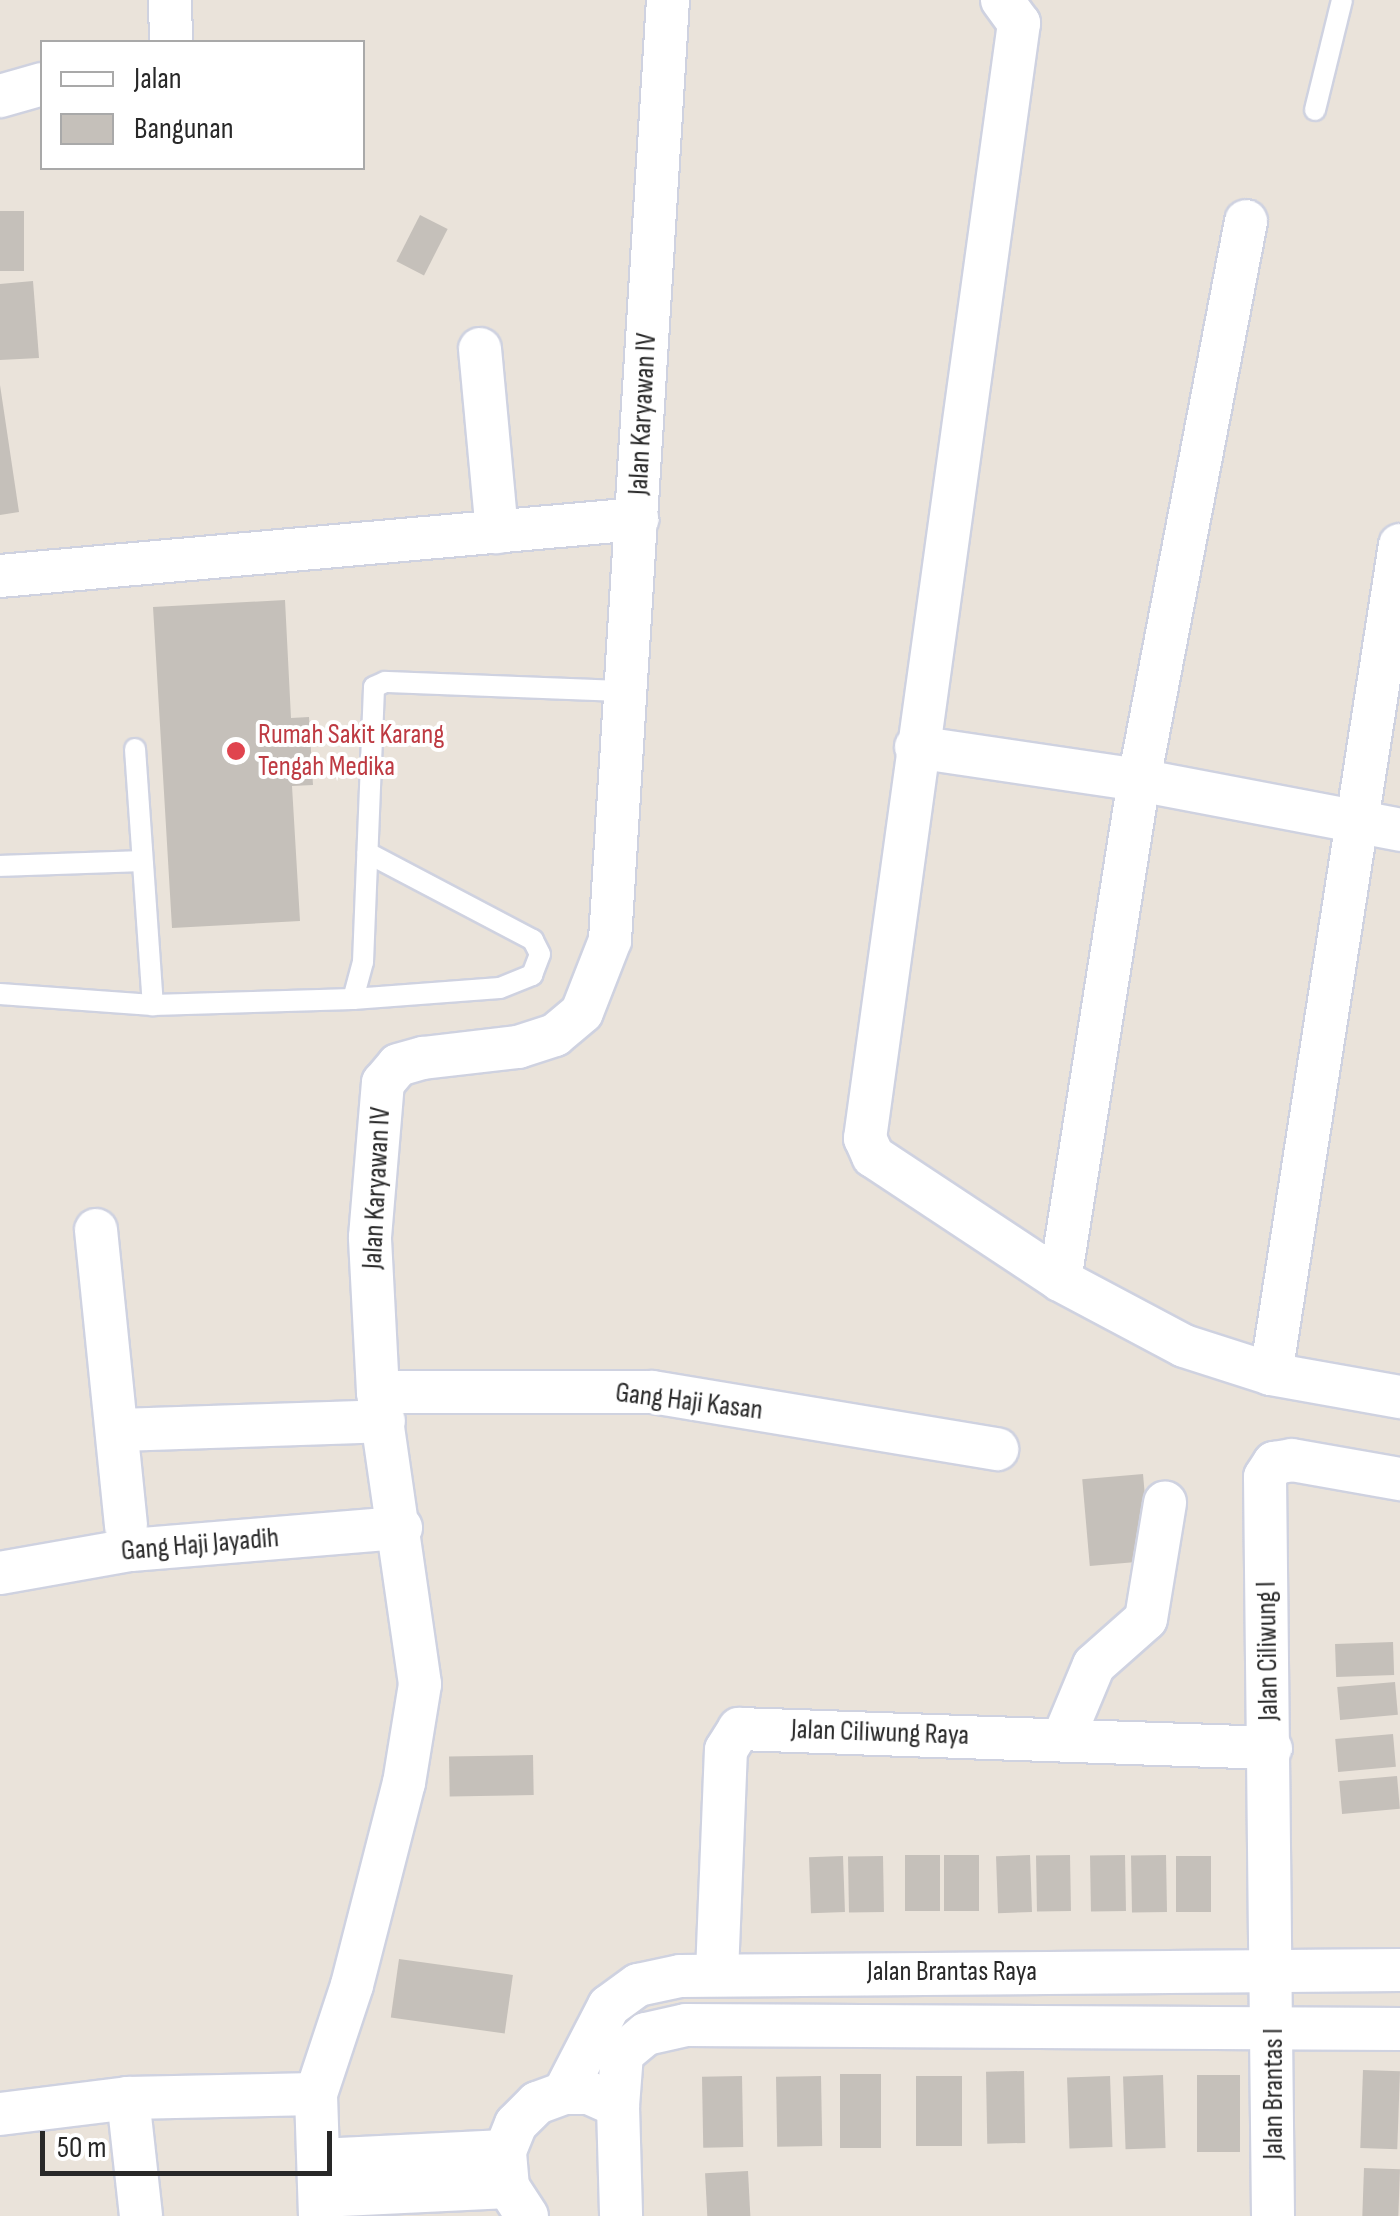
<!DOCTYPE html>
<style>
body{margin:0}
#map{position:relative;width:1400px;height:2216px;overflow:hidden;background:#eae3da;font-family:"Sofia Sans Condensed",sans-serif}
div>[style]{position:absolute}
.building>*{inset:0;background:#c5c0ba;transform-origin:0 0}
.roads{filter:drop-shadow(2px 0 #cfd2e0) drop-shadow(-2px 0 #cfd2e0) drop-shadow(0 2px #cfd2e0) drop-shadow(0 -2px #cfd2e0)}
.service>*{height:20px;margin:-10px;padding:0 10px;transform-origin:10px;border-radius:10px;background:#fff}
.minor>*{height:42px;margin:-21px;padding:0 21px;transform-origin:21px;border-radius:21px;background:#fff}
.dots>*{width:28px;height:28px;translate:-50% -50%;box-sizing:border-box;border:5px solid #fff;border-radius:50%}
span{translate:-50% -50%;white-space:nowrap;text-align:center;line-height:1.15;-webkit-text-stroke:8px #fff;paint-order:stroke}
.street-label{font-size:28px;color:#282828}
.health-label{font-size:28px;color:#be3a42}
.left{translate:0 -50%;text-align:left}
.legend{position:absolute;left:40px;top:40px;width:325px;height:130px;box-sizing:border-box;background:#fff;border:2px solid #a9a9a9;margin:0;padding:12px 18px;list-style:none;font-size:30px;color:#282828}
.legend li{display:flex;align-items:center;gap:20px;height:50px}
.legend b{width:50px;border:2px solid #a9a9a9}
.scale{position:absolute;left:40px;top:2131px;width:292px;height:45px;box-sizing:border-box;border:5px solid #282828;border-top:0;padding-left:12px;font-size:30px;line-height:35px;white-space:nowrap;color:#282828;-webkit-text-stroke:8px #fff;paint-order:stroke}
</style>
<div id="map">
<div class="building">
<div style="left:0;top:211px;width:24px;height:60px"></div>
<div style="left:420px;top:215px;width:31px;height:52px;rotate:27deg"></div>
<div style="clip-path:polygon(33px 281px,39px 358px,0 360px,0 284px)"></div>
<div style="clip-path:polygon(0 385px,19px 512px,0 515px)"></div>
<div style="clip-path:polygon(285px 600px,291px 718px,309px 717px,313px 785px,292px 786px,300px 921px,172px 928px,153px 607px)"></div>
<div style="left:1143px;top:1474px;width:87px;height:61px;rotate:85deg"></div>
<div style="left:1393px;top:1642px;width:33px;height:58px;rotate:88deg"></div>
<div style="left:1395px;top:1682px;width:33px;height:58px;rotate:85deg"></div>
<div style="left:1393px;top:1734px;width:33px;height:58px;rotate:85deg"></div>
<div style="left:533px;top:1755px;width:40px;height:84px;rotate:89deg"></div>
<div style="left:1397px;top:1776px;width:33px;height:58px;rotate:85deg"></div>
<div style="left:905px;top:1855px;width:35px;height:56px"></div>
<div style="left:944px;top:1855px;width:35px;height:56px"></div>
<div style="left:1030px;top:1855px;width:57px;height:34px;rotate:88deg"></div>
<div style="left:1070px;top:1855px;width:56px;height:34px;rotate:89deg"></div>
<div style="left:1125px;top:1855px;width:56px;height:35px;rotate:89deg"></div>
<div style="left:1166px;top:1855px;width:57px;height:35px;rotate:89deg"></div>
<div style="left:843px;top:1856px;width:56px;height:34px;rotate:88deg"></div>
<div style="left:883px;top:1856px;width:56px;height:35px;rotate:89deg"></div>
<div style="left:1176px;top:1856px;width:35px;height:56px"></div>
<div style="left:399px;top:1959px;width:115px;height:59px;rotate:8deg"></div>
<div style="left:1363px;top:2070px;width:37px;height:78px;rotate:2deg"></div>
<div style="left:1024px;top:2071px;width:72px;height:38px;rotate:89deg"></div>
<div style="left:840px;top:2074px;width:41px;height:74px"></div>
<div style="left:1163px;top:2075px;width:73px;height:40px;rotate:88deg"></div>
<div style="left:1197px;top:2075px;width:43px;height:77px"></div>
<div style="left:742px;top:2076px;width:71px;height:40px;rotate:89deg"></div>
<div style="left:821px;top:2076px;width:70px;height:45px;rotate:89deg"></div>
<div style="left:916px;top:2076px;width:46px;height:70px"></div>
<div style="left:1110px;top:2076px;width:71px;height:43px;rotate:88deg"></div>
<div style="left:1364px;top:2168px;width:36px;height:48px;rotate:2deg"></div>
<div style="left:748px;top:2171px;width:45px;height:43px;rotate:87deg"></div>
</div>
<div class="roads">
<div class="service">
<div style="left:1315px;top:110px;width:113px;rotate:-76.2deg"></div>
<div style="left:135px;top:749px;width:257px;rotate:86deg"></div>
<div style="left:0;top:866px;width:141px;rotate:-2deg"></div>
<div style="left:0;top:994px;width:153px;rotate:4.1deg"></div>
<div style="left:153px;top:1005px;width:200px;rotate:-1.7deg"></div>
<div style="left:353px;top:999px;width:38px;rotate:-75deg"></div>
<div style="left:363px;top:962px;width:275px;rotate:-87.7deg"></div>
<div style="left:374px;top:687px;width:12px;rotate:-24deg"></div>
<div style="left:385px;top:682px;width:239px;rotate:2.2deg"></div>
<div style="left:353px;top:999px;width:147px;rotate:-4.3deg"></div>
<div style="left:500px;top:988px;width:35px;rotate:-22deg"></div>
<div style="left:532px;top:975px;width:22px;rotate:-69deg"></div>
<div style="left:540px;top:954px;width:16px;rotate:-117deg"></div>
<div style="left:533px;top:940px;width:187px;rotate:-152.2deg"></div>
</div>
<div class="minor">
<div style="left:170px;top:0;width:42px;rotate:88.6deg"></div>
<div style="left:1002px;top:0;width:29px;rotate:54deg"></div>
<div style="left:1019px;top:23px;width:1126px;rotate:97.86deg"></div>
<div style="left:865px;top:1138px;width:20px;rotate:66deg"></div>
<div style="left:873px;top:1156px;width:224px;rotate:33.5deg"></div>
<div style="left:1060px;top:1280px;width:140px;rotate:28deg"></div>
<div style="left:1184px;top:1346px;width:91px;rotate:17.8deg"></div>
<div style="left:1271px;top:1374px;width:131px;rotate:10.1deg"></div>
<div style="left:0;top:96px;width:44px;rotate:-15.9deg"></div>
<div style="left:480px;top:349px;width:184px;rotate:84.7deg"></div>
<div style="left:0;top:576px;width:640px;rotate:-5.11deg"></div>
<div style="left:916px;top:747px;width:225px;rotate:8.4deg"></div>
<div style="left:1139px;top:780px;width:266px;rotate:10.8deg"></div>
<div style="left:96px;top:1230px;width:297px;rotate:84.2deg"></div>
<div style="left:1060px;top:1280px;width:506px;rotate:-81.02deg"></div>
<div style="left:1139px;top:780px;width:569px;rotate:-79.16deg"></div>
<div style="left:1271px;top:1374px;width:839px;rotate:-81.16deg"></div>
<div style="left:378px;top:1392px;width:274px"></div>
<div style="left:652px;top:1392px;width:350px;rotate:9.4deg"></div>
<div style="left:118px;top:1430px;width:266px;rotate:-1.9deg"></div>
<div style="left:0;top:1573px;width:133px;rotate:-10deg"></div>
<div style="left:131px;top:1550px;width:271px;rotate:-4.7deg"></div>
<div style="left:1063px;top:1739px;width:80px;rotate:-67.3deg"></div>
<div style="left:1094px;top:1665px;width:69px;rotate:-41.5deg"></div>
<div style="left:1146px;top:1619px;width:118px;rotate:-80.7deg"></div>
<div style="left:717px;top:1973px;width:223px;rotate:-87.7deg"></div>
<div style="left:726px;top:1750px;width:25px;rotate:-58deg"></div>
<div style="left:739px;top:1729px;width:532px;rotate:2.05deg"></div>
<div style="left:564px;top:2093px;width:98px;rotate:-62.7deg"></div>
<div style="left:609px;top:2006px;width:36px;rotate:-36deg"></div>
<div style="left:638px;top:1985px;width:43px;rotate:-12.1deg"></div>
<div style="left:680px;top:1976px;width:720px;rotate:-0.48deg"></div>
<div style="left:128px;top:2098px;width:119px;rotate:83.7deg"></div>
<div style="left:618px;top:2106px;width:52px;rotate:-85.6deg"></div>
<div style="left:622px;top:2054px;width:31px;rotate:-40deg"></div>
<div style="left:646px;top:2034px;width:41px;rotate:-12.7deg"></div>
<div style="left:686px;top:2025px;width:714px;rotate:0.32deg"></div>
<div style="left:0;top:2114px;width:129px;rotate:-7.1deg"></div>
<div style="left:128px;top:2098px;width:188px;rotate:-1.2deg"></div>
<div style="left:319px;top:2160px;width:186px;rotate:-2.8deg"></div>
<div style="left:320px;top:2196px;width:188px;rotate:-2.7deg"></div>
<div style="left:320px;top:2216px;width:122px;rotate:-91.9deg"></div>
<div style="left:316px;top:2094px;width:115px;rotate:-71.7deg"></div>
<div style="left:352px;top:1985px;width:209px;rotate:-75.6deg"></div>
<div style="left:404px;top:1783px;width:100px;rotate:-80.8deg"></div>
<div style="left:420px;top:1684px;width:295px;rotate:-98.2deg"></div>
<div style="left:378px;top:1392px;width:155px;rotate:-93deg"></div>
<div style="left:370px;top:1237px;width:155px;rotate:-85.2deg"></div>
<div style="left:383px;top:1083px;width:23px;rotate:-50deg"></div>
<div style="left:398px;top:1065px;width:26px;rotate:-16deg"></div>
<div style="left:423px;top:1058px;width:96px;rotate:-6.6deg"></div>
<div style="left:518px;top:1047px;width:39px;rotate:-18deg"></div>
<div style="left:555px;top:1035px;width:35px;rotate:-40deg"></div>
<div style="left:582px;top:1012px;width:77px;rotate:-68.7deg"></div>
<div style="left:610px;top:940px;width:942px;rotate:-86.47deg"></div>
<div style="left:527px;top:2216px;width:35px;rotate:-123deg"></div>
<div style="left:508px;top:2187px;width:36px;rotate:-95deg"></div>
<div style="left:505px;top:2151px;width:29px;rotate:-68deg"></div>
<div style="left:516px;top:2124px;width:30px;rotate:-45deg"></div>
<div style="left:537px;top:2103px;width:29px;rotate:-20deg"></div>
<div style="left:564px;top:2093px;width:25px"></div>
<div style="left:589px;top:2093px;width:32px;rotate:24deg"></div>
<div style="left:618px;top:2106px;width:110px;rotate:88.4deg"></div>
<div style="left:1273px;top:2216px;width:739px;rotate:-90.62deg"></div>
<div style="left:1265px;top:1477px;width:17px;rotate:-57deg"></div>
<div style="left:1274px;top:1463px;width:18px;rotate:-9deg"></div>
<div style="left:1292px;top:1460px;width:110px;rotate:10deg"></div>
</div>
</div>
<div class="dots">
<div style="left:236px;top:751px;background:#e0444e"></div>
</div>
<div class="street-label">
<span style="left:643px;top:414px;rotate:-87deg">Jalan Karyawan IV</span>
<span style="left:377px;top:1188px;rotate:-87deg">Jalan Karyawan IV</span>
<span style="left:689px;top:1402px;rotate:7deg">Gang Haji Kasan</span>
<span style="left:200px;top:1545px;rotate:-5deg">Gang Haji Jayadih</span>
<span style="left:1268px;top:1651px;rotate:-91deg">Jalan Ciliwung I</span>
<span style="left:880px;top:1733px;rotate:2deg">Jalan Ciliwung Raya</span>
<span style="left:952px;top:1972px">Jalan Brantas Raya</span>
<span style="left:1274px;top:2094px;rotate:-90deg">Jalan Brantas I</span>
</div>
<div class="health-label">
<span class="left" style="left:258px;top:751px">Rumah Sakit Karang<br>Tengah Medika</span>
</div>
<ul class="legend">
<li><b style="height:12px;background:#fff"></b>Jalan</li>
<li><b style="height:28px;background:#c5c0ba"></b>Bangunan</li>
</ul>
<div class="scale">50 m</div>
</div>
